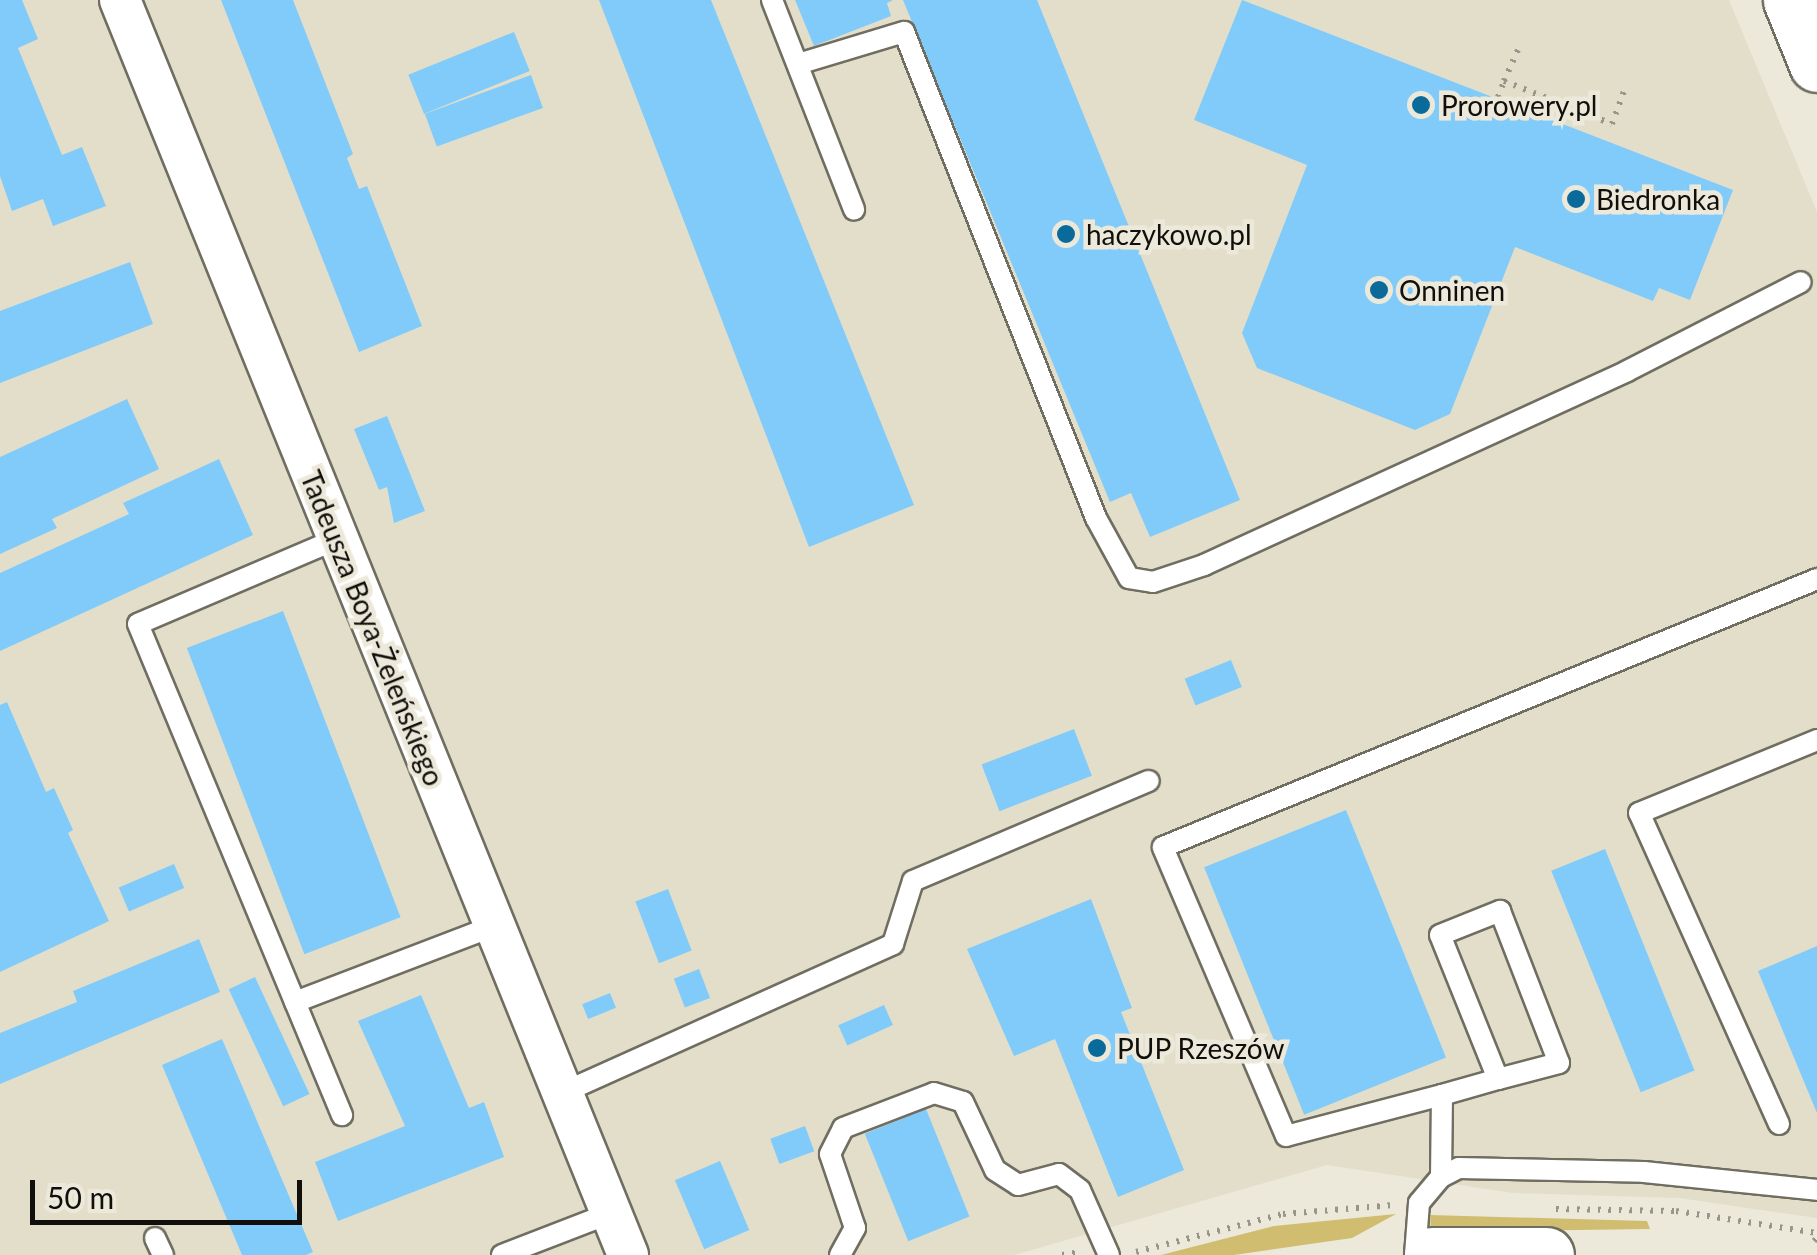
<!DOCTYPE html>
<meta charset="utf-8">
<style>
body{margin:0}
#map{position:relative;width:1817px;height:1255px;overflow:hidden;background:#ece9db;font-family:Lato,sans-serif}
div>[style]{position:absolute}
.built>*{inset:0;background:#e3dec9}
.green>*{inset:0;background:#d1bd6f}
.building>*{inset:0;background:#81cbfa;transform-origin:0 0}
.path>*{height:6px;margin-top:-3px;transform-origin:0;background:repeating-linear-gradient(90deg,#98958b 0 2.5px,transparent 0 10.5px)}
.roads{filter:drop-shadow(2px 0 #706d61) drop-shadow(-2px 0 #706d61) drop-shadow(0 2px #706d61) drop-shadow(0 -2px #706d61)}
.lane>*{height:20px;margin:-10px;padding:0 10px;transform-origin:10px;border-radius:10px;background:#fff}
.street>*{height:40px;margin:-20px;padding:0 20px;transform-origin:20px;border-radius:20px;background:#fff}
.secondary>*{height:55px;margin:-27.5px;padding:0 27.5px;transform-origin:27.5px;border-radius:27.5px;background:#fff}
.primary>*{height:55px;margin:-27.5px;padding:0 27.5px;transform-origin:27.5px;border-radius:27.5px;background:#fff}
.dots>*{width:28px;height:28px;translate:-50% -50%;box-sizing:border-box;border:5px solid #ece9db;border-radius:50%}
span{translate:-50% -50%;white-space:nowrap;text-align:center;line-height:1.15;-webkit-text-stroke:9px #ece9db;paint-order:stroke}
.poi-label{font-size:28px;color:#100f0b}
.left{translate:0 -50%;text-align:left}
.street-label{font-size:28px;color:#100f0b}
.scale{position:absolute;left:30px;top:1180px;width:272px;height:45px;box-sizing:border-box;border:5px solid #100f0b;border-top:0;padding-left:12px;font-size:30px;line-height:35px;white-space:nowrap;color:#100f0b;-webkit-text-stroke:8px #ece9db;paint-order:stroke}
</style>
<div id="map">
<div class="built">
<div style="clip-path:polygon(0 0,1729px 0,1817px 212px,1817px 1218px,1679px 1198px,1513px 1193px,1327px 1165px,1014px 1255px,0 1255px)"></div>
</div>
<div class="green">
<div style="clip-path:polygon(1396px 1214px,1352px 1238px,1234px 1255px,1161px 1255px,1274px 1226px)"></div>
<div style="clip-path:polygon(1430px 1215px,1647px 1221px,1650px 1229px,1431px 1232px)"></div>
</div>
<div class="building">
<div style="clip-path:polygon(0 0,22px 0,38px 39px,18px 48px,62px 155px,82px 147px,106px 206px,53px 226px,43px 199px,12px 211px,0 176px)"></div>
<div style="clip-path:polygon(221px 0,293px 0,353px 154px,347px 158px,359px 189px,367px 186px,422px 326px,359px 352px)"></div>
<div style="clip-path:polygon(599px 0,711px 0,914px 505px,809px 547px)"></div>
<div style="clip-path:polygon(795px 0,893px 0,887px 3px,891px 16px,814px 46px)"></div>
<div style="clip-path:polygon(903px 0,1037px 0,1240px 500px,1150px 537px,1131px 493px,1110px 502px)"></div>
<div style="clip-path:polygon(1242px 0,1733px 190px,1690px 300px,1659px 288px,1653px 301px,1515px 247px,1450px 414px,1415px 430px,1257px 368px,1242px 333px,1307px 165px,1194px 120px)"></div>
<div style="left:514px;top:32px;width:42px;height:114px;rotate:68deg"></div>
<div style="left:531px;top:75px;width:35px;height:113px;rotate:70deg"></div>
<div style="clip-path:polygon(130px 262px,153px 324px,0 383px,0 311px)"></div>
<div style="clip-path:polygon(127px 399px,159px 469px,52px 519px,57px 528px,0 554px,0 457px)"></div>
<div style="clip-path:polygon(387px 416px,425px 511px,394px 523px,387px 487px,379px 490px,354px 429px)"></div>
<div style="clip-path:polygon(219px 459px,253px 535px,0 651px,0 573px,129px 514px,123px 503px)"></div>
<div style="left:283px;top:611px;width:328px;height:103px;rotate:69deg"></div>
<div style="left:1231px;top:660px;width:29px;height:50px;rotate:68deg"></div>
<div style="clip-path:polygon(7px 702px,46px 792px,54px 788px,73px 830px,68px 833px,109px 921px,0 972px,0 705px)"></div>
<div style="left:1074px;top:729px;width:50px;height:99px;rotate:69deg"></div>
<div style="left:1346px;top:810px;width:267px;height:153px;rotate:68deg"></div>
<div style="left:1605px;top:849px;width:239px;height:58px;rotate:68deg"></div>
<div style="left:174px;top:864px;width:26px;height:60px;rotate:67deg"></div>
<div style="left:668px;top:889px;width:66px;height:35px;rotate:69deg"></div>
<div style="clip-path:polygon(1091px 899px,1132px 1008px,1121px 1012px,1184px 1170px,1118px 1197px,1055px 1039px,1014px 1056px,967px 949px)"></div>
<div style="clip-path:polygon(199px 939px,220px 992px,0 1084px,0 1033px,77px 1002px,73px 991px)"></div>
<div style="clip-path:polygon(1817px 946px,1817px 1113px,1758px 971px)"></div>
<div style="left:699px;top:969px;width:31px;height:27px;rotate:69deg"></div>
<div style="left:255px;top:977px;width:129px;height:29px;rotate:65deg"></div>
<div style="left:610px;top:993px;width:16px;height:30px;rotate:68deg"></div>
<div style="clip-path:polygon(421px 995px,469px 1108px,484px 1102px,504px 1157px,338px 1221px,315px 1162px,405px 1126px,358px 1021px)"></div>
<div style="left:884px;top:1005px;width:22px;height:50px;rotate:66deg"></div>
<div style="clip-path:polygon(222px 1039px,313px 1252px,306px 1255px,242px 1255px,162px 1065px)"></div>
<div style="left:926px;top:1109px;width:116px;height:66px;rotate:68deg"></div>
<div style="left:805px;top:1126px;width:27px;height:37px;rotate:70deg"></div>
<div style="left:720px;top:1161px;width:75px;height:49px;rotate:67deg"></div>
</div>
<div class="path">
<div style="left:1504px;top:81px;width:37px;rotate:-66deg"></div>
<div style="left:1498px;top:97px;width:17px;rotate:-69deg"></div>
<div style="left:1504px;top:81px;width:116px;rotate:21.7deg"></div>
<div style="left:1612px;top:124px;width:37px;rotate:-70deg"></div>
<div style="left:1556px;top:1209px;width:120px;rotate:1deg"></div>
<div style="left:1676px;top:1211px;width:143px;rotate:8.9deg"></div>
<div style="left:1814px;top:1241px;width:4px;rotate:-45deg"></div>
<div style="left:1136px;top:1252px;width:152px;rotate:-14.5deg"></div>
<div style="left:1283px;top:1214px;width:111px;rotate:-4.6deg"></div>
<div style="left:1062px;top:1255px;width:19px;rotate:-9deg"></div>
</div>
<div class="roads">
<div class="lane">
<div style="left:772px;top:0;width:225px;rotate:68.6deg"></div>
<div style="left:798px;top:64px;width:111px;rotate:-16.8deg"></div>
<div style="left:904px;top:32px;width:523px;rotate:68.44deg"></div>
<div style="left:1096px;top:518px;width:68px;rotate:61.2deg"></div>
<div style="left:1129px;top:578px;width:24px;rotate:9deg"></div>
<div style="left:1153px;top:582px;width:54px;rotate:-18.4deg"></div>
<div style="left:1204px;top:565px;width:465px;rotate:-24.6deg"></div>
<div style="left:1627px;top:371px;width:195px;rotate:-27.1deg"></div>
<div style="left:337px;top:539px;width:216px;rotate:156.9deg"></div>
<div style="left:138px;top:624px;width:532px;rotate:67.44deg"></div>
<div style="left:295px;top:1002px;width:213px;rotate:-20.9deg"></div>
<div style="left:1498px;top:1079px;width:155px;rotate:-111.9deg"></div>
<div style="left:1440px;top:935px;width:65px;rotate:-21.8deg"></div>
<div style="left:1500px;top:911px;width:163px;rotate:68.8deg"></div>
<div style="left:1559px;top:1063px;width:63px;rotate:165.3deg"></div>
<div style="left:1498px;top:1079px;width:58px;rotate:164.1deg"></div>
<div style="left:1442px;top:1095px;width:161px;rotate:165.3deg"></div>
<div style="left:1286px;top:1136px;width:314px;rotate:-113.1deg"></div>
<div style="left:1163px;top:847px;width:707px;rotate:-22.28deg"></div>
<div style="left:562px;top:1093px;width:363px;rotate:-24.2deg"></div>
<div style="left:893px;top:944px;width:66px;rotate:-72.4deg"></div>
<div style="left:913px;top:881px;width:256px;rotate:-23deg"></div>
<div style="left:1779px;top:1124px;width:341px;rotate:-114.2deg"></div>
<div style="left:1639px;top:813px;width:192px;rotate:-22.3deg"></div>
<div style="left:1441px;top:1177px;width:82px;rotate:-89.3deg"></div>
<div style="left:155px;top:1238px;width:19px;rotate:65deg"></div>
<div style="left:502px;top:1255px;width:117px;rotate:-21.1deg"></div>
<div style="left:840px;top:1255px;width:31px;rotate:-61deg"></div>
<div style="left:855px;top:1228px;width:78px;rotate:-108.7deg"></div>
<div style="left:830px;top:1154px;width:29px;rotate:-63deg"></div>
<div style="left:843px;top:1128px;width:97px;rotate:-21deg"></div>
<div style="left:934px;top:1093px;width:30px;rotate:17deg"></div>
<div style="left:963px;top:1102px;width:75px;rotate:64.8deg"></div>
<div style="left:995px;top:1170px;width:27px;rotate:33deg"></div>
<div style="left:1018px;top:1185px;width:42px;rotate:-15deg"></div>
<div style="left:1059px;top:1174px;width:26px;rotate:37deg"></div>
<div style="left:1080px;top:1190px;width:71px;rotate:66deg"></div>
<div style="left:1415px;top:1255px;width:52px;rotate:-85.6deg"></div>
<div style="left:1419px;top:1203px;width:34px;rotate:-50deg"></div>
<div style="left:1441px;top:1177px;width:20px;rotate:-27deg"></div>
<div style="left:1459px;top:1168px;width:185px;rotate:1.2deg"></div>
<div style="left:1644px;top:1172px;width:174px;rotate:5.9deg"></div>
</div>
<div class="street">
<div style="left:120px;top:0;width:1354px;rotate:67.96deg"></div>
</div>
<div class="secondary">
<div style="left:1791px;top:0;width:69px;rotate:67.9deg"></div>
</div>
<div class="primary">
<div style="left:1432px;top:1255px;width:114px"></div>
</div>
</div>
<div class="dots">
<div style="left:1421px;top:105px;background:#0a6b9a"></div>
<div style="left:1576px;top:199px;background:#0a6b9a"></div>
<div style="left:1066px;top:234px;background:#0a6b9a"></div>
<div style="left:1379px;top:290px;background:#0a6b9a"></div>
<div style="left:1097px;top:1048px;background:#0a6b9a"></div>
</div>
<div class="poi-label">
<span class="left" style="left:1441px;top:105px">Prorowery.pl</span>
<span class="left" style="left:1596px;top:199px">Biedronka</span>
<span class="left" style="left:1086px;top:234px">haczykowo.pl</span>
<span class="left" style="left:1399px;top:290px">Onninen</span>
<span class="left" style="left:1117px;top:1048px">PUP Rzeszów</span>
</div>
<div class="street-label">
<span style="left:373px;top:628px;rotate:68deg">Tadeusza Boya-Żeleńskiego</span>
</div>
<div class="scale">50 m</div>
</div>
